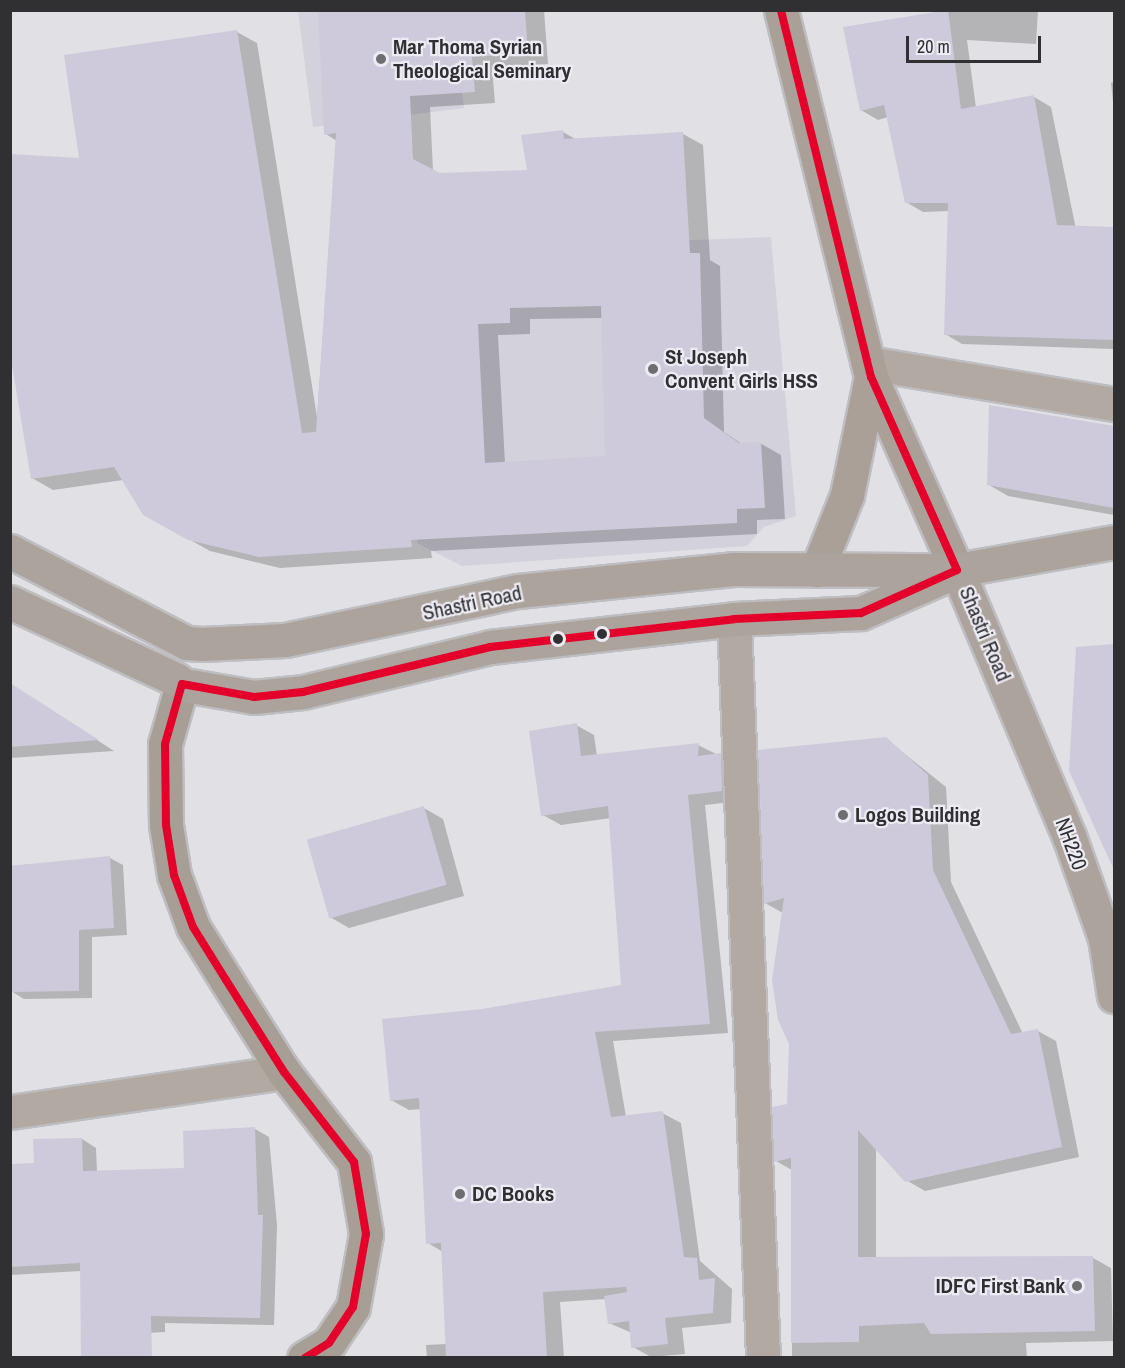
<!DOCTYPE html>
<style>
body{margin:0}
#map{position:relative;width:1125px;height:1368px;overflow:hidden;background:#e1e0e4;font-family:"Archivo Narrow",sans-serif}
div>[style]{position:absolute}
.built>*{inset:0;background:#d3d1db}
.shadow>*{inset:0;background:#0003}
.building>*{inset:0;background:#cecadb;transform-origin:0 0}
.roads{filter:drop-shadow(2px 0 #bebdc0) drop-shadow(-2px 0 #bebdc0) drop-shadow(0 2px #bebdc0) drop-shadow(0 -2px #bebdc0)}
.minor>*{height:33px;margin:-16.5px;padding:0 16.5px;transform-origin:16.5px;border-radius:16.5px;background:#b1a9a2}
.secondary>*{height:33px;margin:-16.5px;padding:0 16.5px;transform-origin:16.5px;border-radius:16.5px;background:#a79f95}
.primary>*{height:33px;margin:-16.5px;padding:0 16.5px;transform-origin:16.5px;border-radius:16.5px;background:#aaa098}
.trunk>*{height:33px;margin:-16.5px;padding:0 16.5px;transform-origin:16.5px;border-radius:16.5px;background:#aca39c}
.bus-1>*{height:8px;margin:-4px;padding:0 4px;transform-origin:4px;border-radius:4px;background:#e4002b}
.dots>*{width:16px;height:16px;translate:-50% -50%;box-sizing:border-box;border:3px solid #edebf3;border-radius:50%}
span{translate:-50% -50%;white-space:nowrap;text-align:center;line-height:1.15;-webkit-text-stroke:4.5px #edebf3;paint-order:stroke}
.poi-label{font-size:21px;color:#302f32;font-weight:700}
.left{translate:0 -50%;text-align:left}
.right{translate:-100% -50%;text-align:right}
.street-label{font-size:21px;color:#302f32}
.frame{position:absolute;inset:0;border:12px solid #302f32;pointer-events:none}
.scale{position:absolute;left:906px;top:36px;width:135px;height:27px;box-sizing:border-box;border:3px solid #302f32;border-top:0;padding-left:8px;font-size:18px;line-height:21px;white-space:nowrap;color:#302f32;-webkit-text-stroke:4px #edebf3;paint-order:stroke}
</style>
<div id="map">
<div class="built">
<div style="clip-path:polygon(298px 11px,451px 11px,464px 108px,313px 127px)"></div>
<div style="clip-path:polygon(771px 237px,796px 516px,764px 527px,747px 546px,462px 566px,417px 543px,399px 252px)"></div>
</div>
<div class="shadow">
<div style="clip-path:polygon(evenodd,320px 10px,544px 10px,548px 64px,492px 68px,495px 103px,430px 107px,433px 171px,440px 175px,529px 171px,563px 132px,577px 140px,683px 134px,703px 145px,710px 260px,720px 266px,724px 432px,742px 444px,760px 443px,781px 455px,785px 519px,757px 520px,757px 534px,431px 551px,432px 558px,280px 568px,210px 551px,144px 514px,123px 480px,53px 490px,32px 478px,81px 160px,237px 32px,257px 43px,317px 417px,337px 141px,326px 134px,320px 10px,602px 318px,607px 457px,505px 463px,498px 335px,530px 334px,530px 319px,602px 318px)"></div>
<div style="clip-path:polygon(946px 10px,1038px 10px,1036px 44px,967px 40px,976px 108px,1034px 97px,1051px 107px,1089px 293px,1114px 294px,1114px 349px,962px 344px,945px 334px,949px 211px,923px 212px,906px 202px,888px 117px,878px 120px,861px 110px)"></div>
<div style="clip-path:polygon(1114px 82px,1114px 111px,1111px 83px)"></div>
<div style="clip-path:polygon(991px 406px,1114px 427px,1114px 515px,1008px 496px,989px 485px)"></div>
<div style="clip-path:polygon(1114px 646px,1114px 847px,1103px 840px,1077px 648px)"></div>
<div style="clip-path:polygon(10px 685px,27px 695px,114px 751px,10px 758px)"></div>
<div style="clip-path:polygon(576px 725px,594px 735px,597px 756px,698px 745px,738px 765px,740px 801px,705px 805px,728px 1033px,613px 1041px,626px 1117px,662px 1113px,681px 1123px,700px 1261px,732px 1289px,731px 1323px,682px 1328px,685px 1354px,651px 1357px,633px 1347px,632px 1333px,609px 1323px,606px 1299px,560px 1302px,564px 1358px,427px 1358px,426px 1345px,447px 1344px,443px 1252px,428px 1243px,421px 1109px,409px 1110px,391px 1100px,483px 1011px,623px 986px,611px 818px,561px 825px,543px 815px)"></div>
<div style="clip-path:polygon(886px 739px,946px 787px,951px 882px,1023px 1034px,1038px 1031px,1056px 1041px,1079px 1157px,925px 1191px,906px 1180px,876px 1147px,876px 1258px,1093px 1258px,1111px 1268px,1113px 1341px,1026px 1343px,1027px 1358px,792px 1358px,792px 1170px,776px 1161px,789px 1105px,791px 1044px,783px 913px,765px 903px)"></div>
<div style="clip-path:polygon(424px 808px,443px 819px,464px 896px,349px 928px,330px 917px)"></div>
<div style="clip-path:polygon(110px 858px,123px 865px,127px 935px,92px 937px,92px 998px,24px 999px,11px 991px,10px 866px)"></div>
<div style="clip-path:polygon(255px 1129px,269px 1137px,277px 1225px,274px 1325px,165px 1323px,165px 1332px,97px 1336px,81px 1271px,10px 1275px,10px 1166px,35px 1164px,82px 1139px,96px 1148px,97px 1172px,186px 1169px)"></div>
</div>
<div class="building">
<div style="clip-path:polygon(evenodd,318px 10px,525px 10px,528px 53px,472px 57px,475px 92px,410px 96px,413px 159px,440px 173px,527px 170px,521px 135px,563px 130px,564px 139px,683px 132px,690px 253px,700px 253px,704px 418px,739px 443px,761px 442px,765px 508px,737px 509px,737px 523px,411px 540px,412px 547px,259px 557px,188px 540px,143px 515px,114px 467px,31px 479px,11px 359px,10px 154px,79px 158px,64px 55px,237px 30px,302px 433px,316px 432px,336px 133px,324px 135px,318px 10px,601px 306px,605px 456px,485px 463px,478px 324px,510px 323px,510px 308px,601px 306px)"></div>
<div style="clip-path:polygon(948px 10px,961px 109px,1034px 95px,1057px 225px,1114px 227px,1114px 340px,944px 335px,948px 203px,905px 203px,884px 105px,860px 111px,843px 27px)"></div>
<div style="clip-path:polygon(989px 405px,1114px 426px,1114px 508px,987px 485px)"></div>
<div style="clip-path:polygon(1114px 644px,1114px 870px,1069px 771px,1076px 647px)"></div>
<div style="clip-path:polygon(10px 683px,99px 740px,10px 747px)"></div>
<div style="clip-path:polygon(577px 723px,581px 756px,699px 743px,698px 756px,721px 753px,722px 791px,688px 795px,710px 1024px,595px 1032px,611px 1117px,663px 1111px,684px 1257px,697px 1258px,699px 1280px,715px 1278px,713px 1313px,665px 1318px,668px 1344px,631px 1348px,629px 1321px,608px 1324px,604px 1296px,627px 1292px,626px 1287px,543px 1292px,547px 1358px,446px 1358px,441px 1243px,426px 1244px,419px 1098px,390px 1101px,382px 1019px,482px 1009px,621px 985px,608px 806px,541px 816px,529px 731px)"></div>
<div style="clip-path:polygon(886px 737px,928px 775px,933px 870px,1011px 1034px,1038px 1029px,1062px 1147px,905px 1182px,858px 1130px,858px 1257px,1093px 1256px,1095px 1331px,931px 1334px,924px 1323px,859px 1326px,859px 1342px,791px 1343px,791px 1158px,774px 1162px,772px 1107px,787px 1104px,789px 1044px,778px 1020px,772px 980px,784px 898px,764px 904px,758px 750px)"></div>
<div style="left:424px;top:806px;width:82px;height:122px;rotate:74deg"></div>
<div style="clip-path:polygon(110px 856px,114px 928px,79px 930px,79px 991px,10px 992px,10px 866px)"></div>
<div style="clip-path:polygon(255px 1127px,258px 1215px,263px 1215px,260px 1318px,151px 1316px,152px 1358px,81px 1358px,80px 1263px,10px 1267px,10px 1164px,34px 1163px,33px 1139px,82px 1138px,83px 1171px,184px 1168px,183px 1131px)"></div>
</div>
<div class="roads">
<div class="minor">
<div style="left:868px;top:363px;width:249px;rotate:9.5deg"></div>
<div style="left:734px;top:619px;width:740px;rotate:87.75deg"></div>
<div style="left:10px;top:1112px;width:277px;rotate:-8.3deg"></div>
</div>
<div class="secondary">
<div style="left:182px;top:684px;width:62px;rotate:105.8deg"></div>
<div style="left:165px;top:744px;width:81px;rotate:89.3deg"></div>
<div style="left:166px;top:825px;width:51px;rotate:80.9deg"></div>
<div style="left:174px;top:875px;width:55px;rotate:69.9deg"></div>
<div style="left:193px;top:927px;width:62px;rotate:58.1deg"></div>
<div style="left:226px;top:980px;width:109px;rotate:57.8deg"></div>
<div style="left:284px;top:1072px;width:114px;rotate:52.1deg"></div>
<div style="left:354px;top:1162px;width:73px;rotate:80.5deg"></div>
<div style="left:366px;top:1234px;width:74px;rotate:100.1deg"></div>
<div style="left:353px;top:1307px;width:43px;rotate:123.7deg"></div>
<div style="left:329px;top:1343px;width:29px;rotate:149deg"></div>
</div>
<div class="primary">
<div style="left:781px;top:10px;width:378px;rotate:76.2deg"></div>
<div style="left:871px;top:377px;width:211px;rotate:66deg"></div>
<div style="left:817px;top:570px;width:81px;rotate:-68.2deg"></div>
<div style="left:847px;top:495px;width:120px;rotate:-78.5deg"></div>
</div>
<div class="trunk">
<div style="left:10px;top:551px;width:199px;rotate:27.5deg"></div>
<div style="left:187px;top:643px;width:15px;rotate:4deg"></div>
<div style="left:202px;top:644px;width:83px;rotate:-2.8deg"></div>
<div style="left:285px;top:640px;width:238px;rotate:-11.9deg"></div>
<div style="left:518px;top:591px;width:216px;rotate:-5.8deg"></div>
<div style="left:733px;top:569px;width:224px;rotate:0.3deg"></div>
<div style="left:957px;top:570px;width:159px;rotate:-10.1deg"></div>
<div style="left:957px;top:570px;width:289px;rotate:67.2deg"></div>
<div style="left:1069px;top:836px;width:108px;rotate:70.6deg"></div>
<div style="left:1105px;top:938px;width:59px;rotate:81.2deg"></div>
<div style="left:10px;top:602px;width:184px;rotate:25deg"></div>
<div style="left:190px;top:686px;width:65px;rotate:9.8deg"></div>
<div style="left:254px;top:697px;width:49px;rotate:-5.8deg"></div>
<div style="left:303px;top:692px;width:192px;rotate:-13.5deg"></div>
<div style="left:490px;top:647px;width:246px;rotate:-6.5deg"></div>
<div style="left:734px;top:619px;width:127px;rotate:-2.7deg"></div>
<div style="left:861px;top:613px;width:97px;rotate:-23.7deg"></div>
</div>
</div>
<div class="bus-1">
<div style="left:305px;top:1358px;width:28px;rotate:-32deg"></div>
<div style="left:329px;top:1343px;width:43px;rotate:-56.3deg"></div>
<div style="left:353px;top:1307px;width:74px;rotate:-79.9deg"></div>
<div style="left:366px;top:1234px;width:73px;rotate:-99.5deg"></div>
<div style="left:354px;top:1162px;width:114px;rotate:-127.9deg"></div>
<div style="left:284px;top:1072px;width:109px;rotate:-122.2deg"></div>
<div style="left:226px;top:980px;width:62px;rotate:-121.9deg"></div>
<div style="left:193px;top:927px;width:55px;rotate:-110.1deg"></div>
<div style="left:174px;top:875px;width:51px;rotate:-99.1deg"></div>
<div style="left:166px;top:825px;width:81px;rotate:-90.7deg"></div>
<div style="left:165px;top:744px;width:62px;rotate:-74.2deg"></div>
<div style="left:182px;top:684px;width:73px;rotate:10.2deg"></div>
<div style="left:254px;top:697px;width:49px;rotate:-5.8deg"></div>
<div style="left:303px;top:692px;width:192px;rotate:-13.5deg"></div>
<div style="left:490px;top:647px;width:246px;rotate:-6.5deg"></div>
<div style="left:734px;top:619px;width:127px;rotate:-2.7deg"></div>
<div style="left:861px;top:613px;width:105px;rotate:-24.1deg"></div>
<div style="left:957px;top:570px;width:211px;rotate:-114deg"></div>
<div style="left:871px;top:377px;width:378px;rotate:-103.8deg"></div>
</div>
<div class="dots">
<div style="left:381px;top:59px;background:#6e6d70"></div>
<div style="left:653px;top:369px;background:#6e6d70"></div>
<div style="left:602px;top:634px;background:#302f32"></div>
<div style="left:558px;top:639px;background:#302f32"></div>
<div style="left:843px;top:815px;background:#6e6d70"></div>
<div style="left:460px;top:1194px;background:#6e6d70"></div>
<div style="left:1077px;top:1286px;background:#6e6d70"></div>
</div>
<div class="poi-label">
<span class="left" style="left:393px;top:59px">Mar Thoma Syrian<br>Theological Seminary</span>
<span class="left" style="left:665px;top:369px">St Joseph<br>Convent Girls HSS</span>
<span class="left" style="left:855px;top:815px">Logos Building</span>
<span class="left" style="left:472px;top:1194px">DC Books</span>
<span class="right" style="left:1065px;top:1286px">IDFC First Bank</span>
</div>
<div class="street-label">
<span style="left:472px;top:603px;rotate:-12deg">Shastri Road</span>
<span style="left:985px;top:634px;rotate:67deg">Shastri Road</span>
<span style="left:1071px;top:844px;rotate:70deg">NH220</span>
</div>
<div class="frame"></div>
<div class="scale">20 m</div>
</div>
